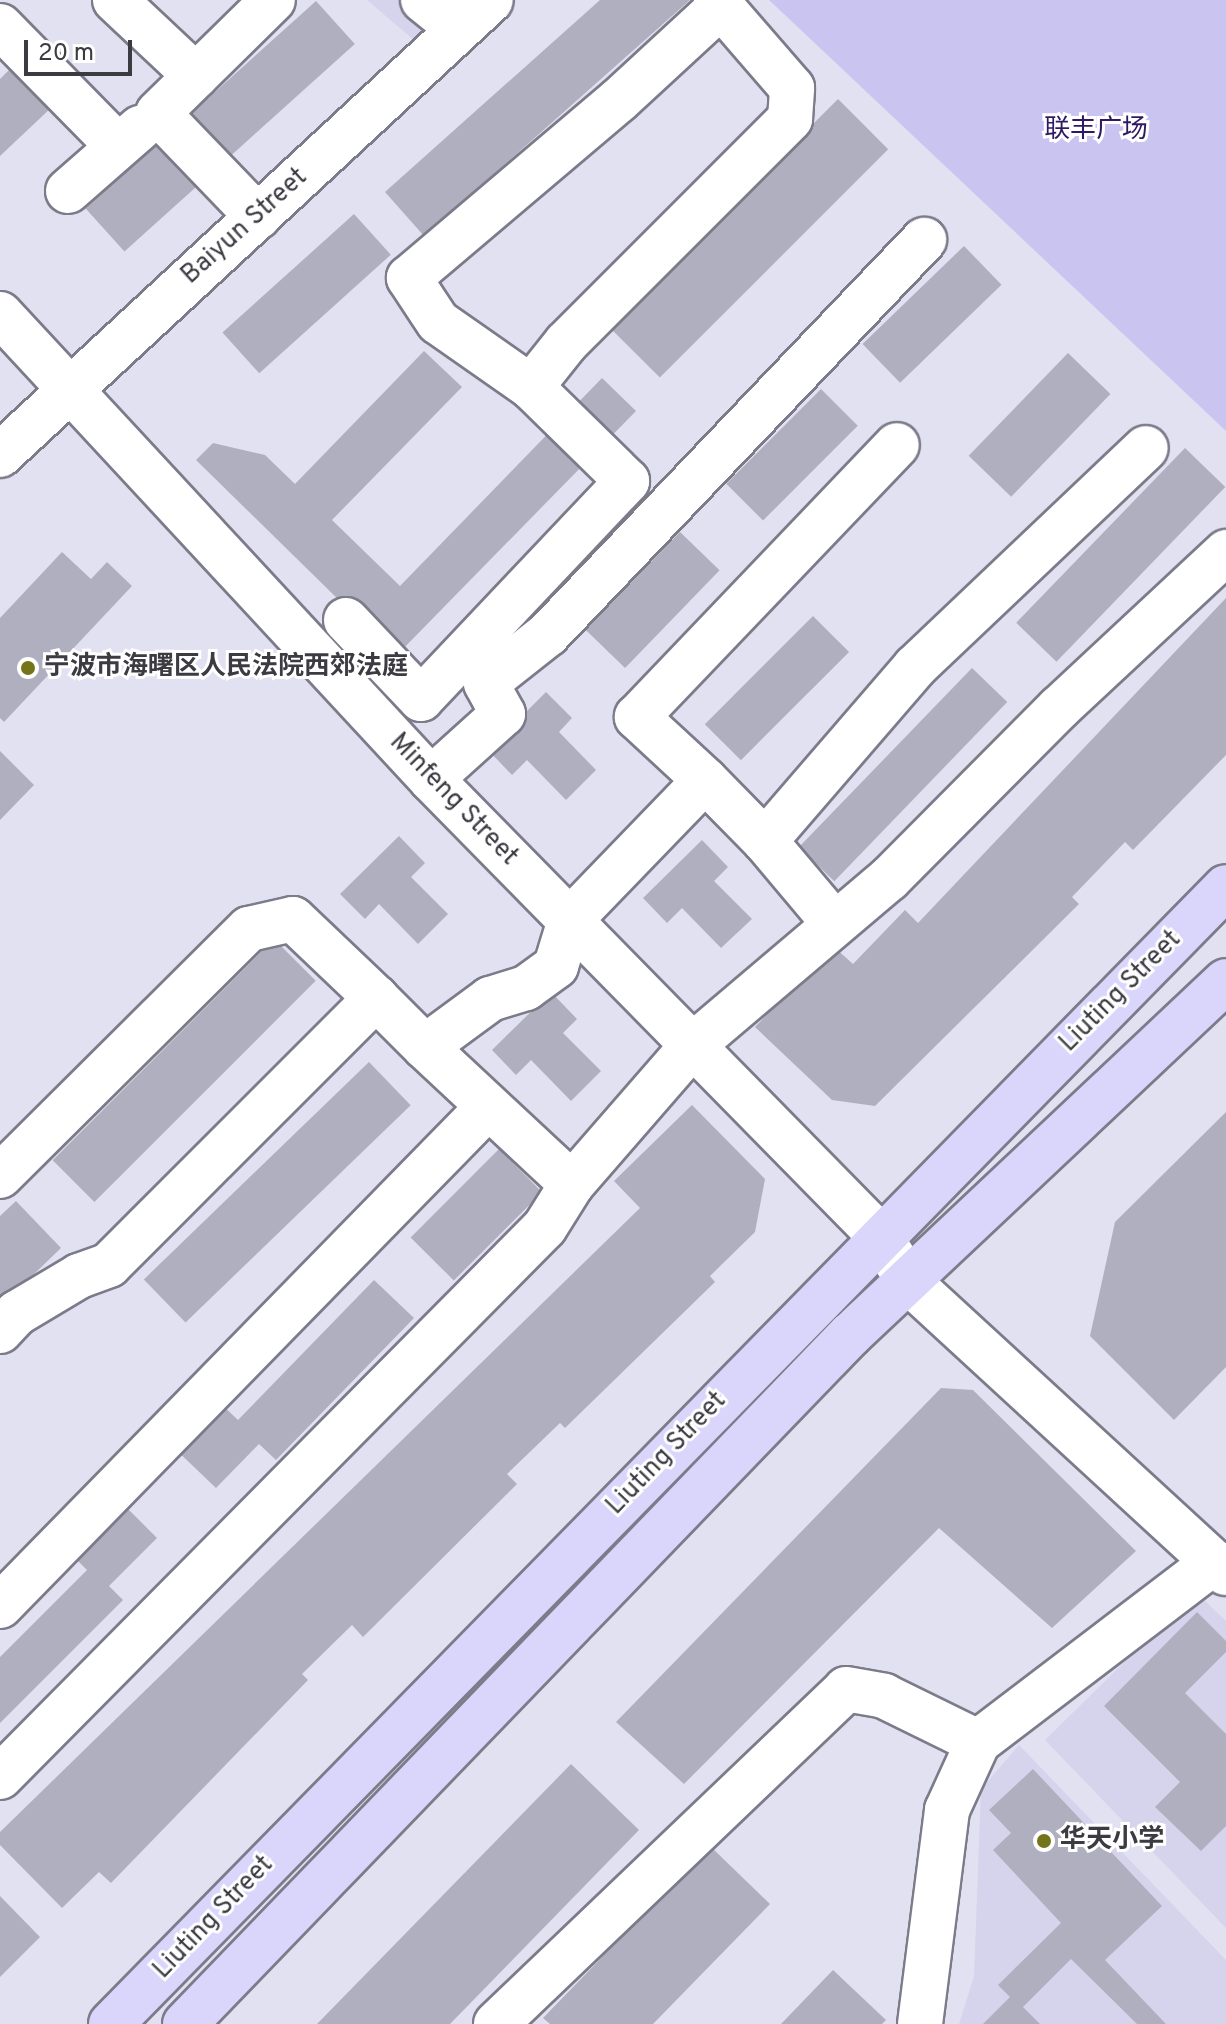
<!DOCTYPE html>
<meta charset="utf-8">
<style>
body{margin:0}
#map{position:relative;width:1226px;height:2024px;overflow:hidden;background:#e2e1f2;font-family:Overpass,"Noto Sans SC",sans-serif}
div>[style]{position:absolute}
.built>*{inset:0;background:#d6d4ec}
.green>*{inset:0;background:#cac5f0}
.building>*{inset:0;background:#b0afbf;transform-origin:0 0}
.roads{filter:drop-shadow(2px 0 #7c7b8a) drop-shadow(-2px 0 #7c7b8a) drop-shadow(0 2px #7c7b8a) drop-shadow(0 -2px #7c7b8a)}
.minor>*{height:44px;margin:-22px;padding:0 22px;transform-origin:22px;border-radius:22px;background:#fff}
.major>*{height:44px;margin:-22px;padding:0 22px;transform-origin:22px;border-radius:22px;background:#d9d5fb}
.dots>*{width:22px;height:22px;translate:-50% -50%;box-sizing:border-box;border:4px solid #fff;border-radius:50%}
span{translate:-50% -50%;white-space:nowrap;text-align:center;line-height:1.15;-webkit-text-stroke:6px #fff;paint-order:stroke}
.park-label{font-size:26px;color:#2e1962}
.street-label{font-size:26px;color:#3c3b42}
.poi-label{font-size:26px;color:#3c3b42;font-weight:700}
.left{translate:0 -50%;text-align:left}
.scale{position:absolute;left:24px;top:40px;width:108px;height:36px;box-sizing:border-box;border:4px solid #3c3b42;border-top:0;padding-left:10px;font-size:24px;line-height:28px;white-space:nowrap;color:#3c3b42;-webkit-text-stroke:6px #fff;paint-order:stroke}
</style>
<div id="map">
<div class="built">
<div style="clip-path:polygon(367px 0,457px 0,415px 41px)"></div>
<div style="clip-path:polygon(1196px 1592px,1226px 1621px,1226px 1928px,1045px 1740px)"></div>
<div style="clip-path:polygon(1019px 1745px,1226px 1960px,1226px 2024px,959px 2024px,974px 1976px,981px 1789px)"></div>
</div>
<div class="green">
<div style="clip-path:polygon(769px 0,1226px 0,1226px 431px)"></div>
</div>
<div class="building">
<div style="clip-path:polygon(600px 0,690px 0,424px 236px,385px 192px)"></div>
<div style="left:316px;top:1px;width:58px;height:310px;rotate:48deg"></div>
<div style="clip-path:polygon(14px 65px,53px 106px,0 156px,0 79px)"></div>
<div style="left:838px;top:99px;width:71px;height:323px;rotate:45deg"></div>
<div style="left:354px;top:214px;width:55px;height:177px;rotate:48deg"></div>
<div style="left:964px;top:246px;width:54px;height:141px;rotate:46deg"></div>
<div style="clip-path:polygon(424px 351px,462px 387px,332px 520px,400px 586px,602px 378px,636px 411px,396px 656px,196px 460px,213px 443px,265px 455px,295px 484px)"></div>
<div style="left:1068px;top:353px;width:59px;height:143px;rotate:44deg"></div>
<div style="left:821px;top:389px;width:52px;height:134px;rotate:45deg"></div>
<div style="left:1185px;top:448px;width:56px;height:243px;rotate:44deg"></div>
<div style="left:680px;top:532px;width:55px;height:136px;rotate:44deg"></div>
<div style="clip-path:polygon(62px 552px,91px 579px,107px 562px,132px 586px,4px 722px,0 718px,0 618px)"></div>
<div style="clip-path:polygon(1226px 598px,1226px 755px,1133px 850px,1125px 842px,1072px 897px,1079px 904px,875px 1106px,832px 1100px,755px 1027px,833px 946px,853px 964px,905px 910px,918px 923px)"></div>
<div style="left:813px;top:616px;width:51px;height:153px;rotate:45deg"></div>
<div style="left:972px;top:668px;width:49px;height:249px;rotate:44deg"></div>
<div style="clip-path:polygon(546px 692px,572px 718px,559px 732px,596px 770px,566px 800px,527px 760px,512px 775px,488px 750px)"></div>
<div style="clip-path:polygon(0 751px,34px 785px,0 820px)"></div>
<div style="clip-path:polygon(399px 836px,425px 863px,411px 877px,448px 914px,418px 944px,379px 904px,365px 919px,340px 894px)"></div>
<div style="clip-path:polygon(702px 840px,728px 867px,714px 881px,752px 919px,721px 948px,682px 908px,667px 923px,643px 898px)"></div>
<div style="left:274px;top:939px;width:59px;height:313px;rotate:45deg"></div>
<div style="clip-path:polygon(551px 992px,577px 1019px,563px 1033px,601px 1071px,571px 1101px,531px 1060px,516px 1075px,492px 1050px)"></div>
<div style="left:369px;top:1062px;width:60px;height:313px;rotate:46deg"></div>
<div style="clip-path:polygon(692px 1105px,765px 1179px,755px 1232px,710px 1276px,715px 1282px,565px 1428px,560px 1423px,507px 1474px,517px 1484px,363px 1637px,352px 1625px,302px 1674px,308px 1680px,111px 1883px,99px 1872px,62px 1908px,0 1845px,0 1832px,640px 1208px,614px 1181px)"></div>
<div style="clip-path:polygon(1226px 1112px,1226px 1367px,1174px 1420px,1090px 1336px,1115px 1222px)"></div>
<div style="left:499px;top:1149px;width:61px;height:125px;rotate:45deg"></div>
<div style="clip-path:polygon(16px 1201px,61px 1248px,0 1307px,0 1216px)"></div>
<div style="clip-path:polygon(374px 1280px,414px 1318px,276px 1460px,259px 1444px,216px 1488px,171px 1445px,216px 1399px,238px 1420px)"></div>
<div style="clip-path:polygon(941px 1388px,973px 1390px,1136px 1551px,1052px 1628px,939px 1528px,684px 1784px,616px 1722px)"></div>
<div style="clip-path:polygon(122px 1503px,157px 1538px,109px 1586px,123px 1600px,0 1723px,0 1657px,87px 1570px,71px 1554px)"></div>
<div style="clip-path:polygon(1197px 1612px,1226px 1641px,1226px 1652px,1185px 1693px,1226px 1734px,1226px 1826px,1201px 1851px,1155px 1807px,1180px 1782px,1104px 1706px)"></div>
<div style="clip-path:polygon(571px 1764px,639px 1830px,450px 2024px,317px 2024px)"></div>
<div style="clip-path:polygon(1033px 1769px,1162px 1906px,1105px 1960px,1166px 2024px,1137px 2024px,1071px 1959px,1023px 2007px,1040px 2024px,983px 2024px,1010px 1997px,998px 1985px,1061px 1923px,993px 1850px,1011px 1833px,989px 1810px)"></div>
<div style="clip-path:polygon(710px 1846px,770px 1904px,653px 2024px,550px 2024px,543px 2018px)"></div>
<div style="clip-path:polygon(0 1896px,40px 1937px,0 1977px)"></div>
<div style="clip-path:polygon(833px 1970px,886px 2020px,882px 2024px,781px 2024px)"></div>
</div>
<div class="roads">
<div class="minor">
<div style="left:115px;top:0;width:111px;rotate:43.2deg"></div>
<div style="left:423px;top:0;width:46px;rotate:38.9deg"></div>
<div style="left:0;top:26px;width:168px;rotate:45.5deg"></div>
<div style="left:68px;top:191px;width:96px;rotate:-41.2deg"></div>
<div style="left:258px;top:217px;width:144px;rotate:-133.9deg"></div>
<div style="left:158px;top:113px;width:161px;rotate:-44.5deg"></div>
<div style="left:0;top:314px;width:634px;rotate:47.17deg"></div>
<div style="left:431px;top:779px;width:639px;rotate:45.51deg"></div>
<div style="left:879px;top:1235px;width:56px;rotate:57.4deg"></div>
<div style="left:909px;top:1282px;width:430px;rotate:42.6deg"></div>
<div style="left:531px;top:387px;width:56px;rotate:-51.5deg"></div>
<div style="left:566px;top:343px;width:317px;rotate:-45deg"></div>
<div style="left:790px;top:119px;width:31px;rotate:-86deg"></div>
<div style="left:792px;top:88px;width:108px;rotate:-130.9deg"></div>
<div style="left:0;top:455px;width:669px;rotate:-42.82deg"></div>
<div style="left:346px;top:620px;width:109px;rotate:46.5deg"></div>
<div style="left:421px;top:699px;width:300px;rotate:-46.6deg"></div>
<div style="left:627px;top:481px;width:134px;rotate:-135.6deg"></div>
<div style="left:531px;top:387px;width:113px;rotate:-145deg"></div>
<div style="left:438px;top:322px;width:53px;rotate:-123.4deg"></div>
<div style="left:409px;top:278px;width:275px;rotate:-40.3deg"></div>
<div style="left:619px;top:100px;width:139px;rotate:-42.7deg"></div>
<div style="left:721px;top:6px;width:8px;rotate:-130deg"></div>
<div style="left:431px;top:779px;width:97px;rotate:-42.1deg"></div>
<div style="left:503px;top:714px;width:35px;rotate:-119deg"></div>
<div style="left:486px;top:683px;width:79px;rotate:-38.3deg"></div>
<div style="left:548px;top:634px;width:545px;rotate:-46.34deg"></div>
<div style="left:705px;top:780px;width:86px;rotate:45.5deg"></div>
<div style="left:834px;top:923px;width:107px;rotate:-130.1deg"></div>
<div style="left:765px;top:841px;width:230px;rotate:-49.2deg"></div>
<div style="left:915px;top:667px;width:318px;rotate:-43.5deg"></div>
<div style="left:425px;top:1047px;width:201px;rotate:43deg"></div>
<div style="left:0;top:1176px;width:351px;rotate:-44.8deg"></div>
<div style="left:249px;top:929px;width:45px;rotate:-12.8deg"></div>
<div style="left:293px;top:919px;width:115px;rotate:43.6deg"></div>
<div style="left:0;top:1331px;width:25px;rotate:-47deg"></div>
<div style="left:17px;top:1313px;width:72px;rotate:-30.8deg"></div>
<div style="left:79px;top:1276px;width:32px;rotate:-20deg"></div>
<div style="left:109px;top:1265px;width:378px;rotate:-45deg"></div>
<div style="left:376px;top:998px;width:69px;rotate:45deg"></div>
<div style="left:425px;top:1047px;width:81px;rotate:-36.4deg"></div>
<div style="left:490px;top:999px;width:38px;rotate:-17deg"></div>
<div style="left:526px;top:988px;width:37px;rotate:-36deg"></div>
<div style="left:556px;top:966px;width:48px;rotate:-73.1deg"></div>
<div style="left:570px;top:920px;width:194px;rotate:-46deg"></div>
<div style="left:705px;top:780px;width:93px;rotate:-137.2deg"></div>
<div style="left:637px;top:717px;width:376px;rotate:-46.3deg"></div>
<div style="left:0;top:1606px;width:695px;rotate:-45.64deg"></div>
<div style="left:0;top:1777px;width:774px;rotate:-45.26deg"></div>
<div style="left:545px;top:1227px;width:51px;rotate:-57.9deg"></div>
<div style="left:572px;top:1184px;width:184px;rotate:-49deg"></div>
<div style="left:693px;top:1045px;width:257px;rotate:-40.3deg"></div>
<div style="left:889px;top:879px;width:241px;rotate:-45.2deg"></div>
<div style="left:1059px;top:708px;width:229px;rotate:-43deg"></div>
<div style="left:496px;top:2024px;width:484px;rotate:-43.7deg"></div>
<div style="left:846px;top:1689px;width:39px;rotate:10deg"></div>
<div style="left:884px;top:1696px;width:105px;rotate:26.1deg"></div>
<div style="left:920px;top:2024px;width:216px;rotate:-82.8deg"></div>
<div style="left:947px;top:1810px;width:75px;rotate:-65.5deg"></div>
<div style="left:978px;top:1742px;width:297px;rotate:-37.3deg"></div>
</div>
<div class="major">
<div style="left:111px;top:2024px;width:1592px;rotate:-45.56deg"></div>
<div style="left:185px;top:2024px;width:958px;rotate:-46.02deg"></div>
<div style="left:850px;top:1335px;width:516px;rotate:-43.27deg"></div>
</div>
</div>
<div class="dots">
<div style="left:28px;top:668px;background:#74741a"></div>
<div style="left:1044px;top:1841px;background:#74741a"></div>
</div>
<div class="park-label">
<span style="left:1096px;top:131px">联丰广场</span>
</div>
<div class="street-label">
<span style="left:245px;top:227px;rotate:-42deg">Baiyun Street</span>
<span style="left:453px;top:800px;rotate:46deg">Minfeng Street</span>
<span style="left:1121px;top:992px;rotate:-45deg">Liuting Street</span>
<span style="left:667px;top:1454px;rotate:-46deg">Liuting Street</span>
<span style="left:214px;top:1918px;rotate:-46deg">Liuting Street</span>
</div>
<div class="poi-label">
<span class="left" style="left:44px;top:668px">宁波市海曙区人民法院西郊法庭</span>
<span class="left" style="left:1060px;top:1841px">华天小学</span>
</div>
<div class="scale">20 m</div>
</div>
